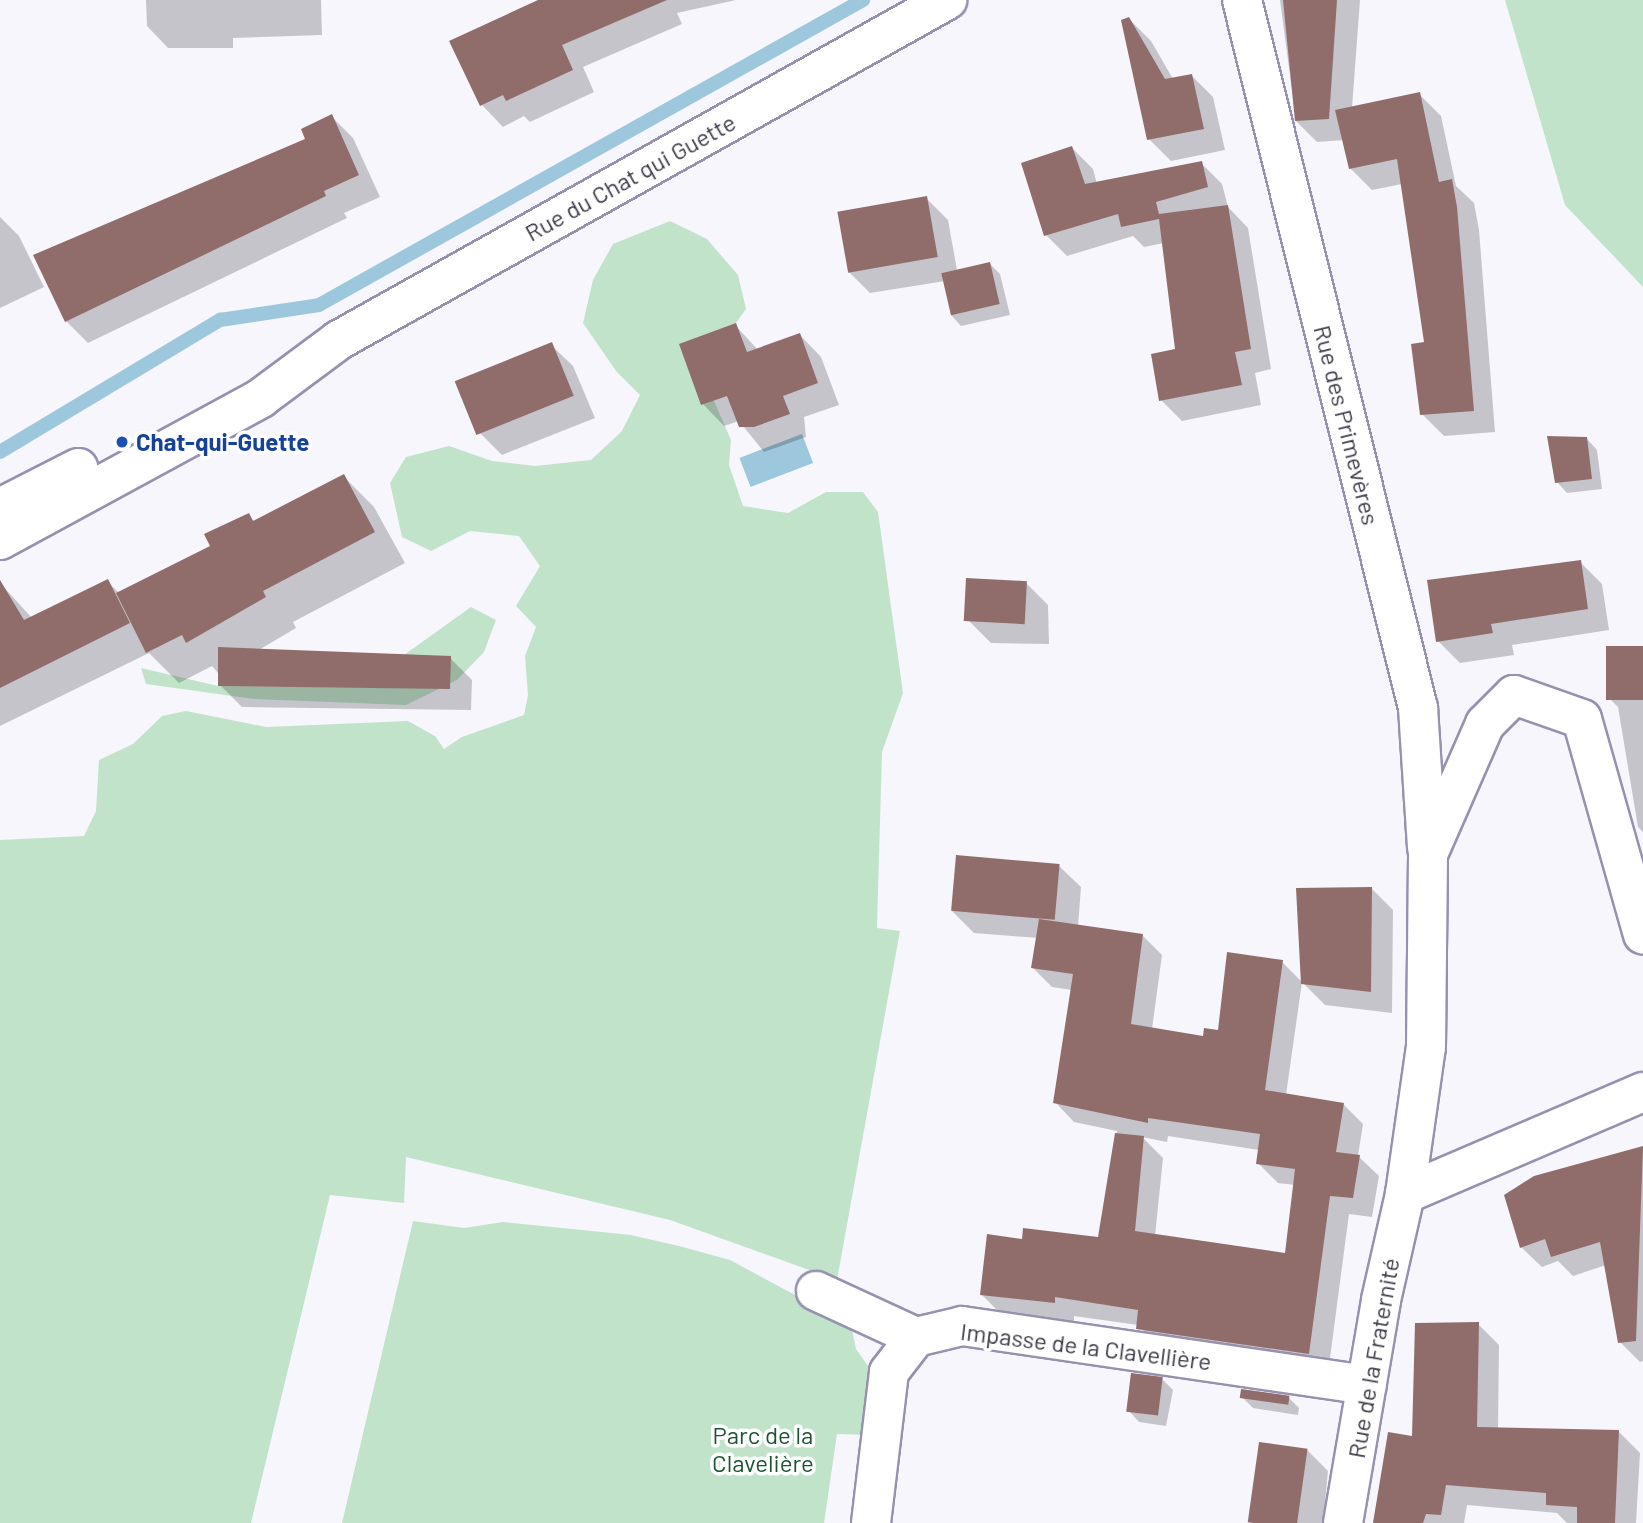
<!DOCTYPE html>
<meta charset="utf-8">
<style>
body{margin:0}
#map{position:relative;width:1643px;height:1523px;overflow:hidden;background:#f7f6fd;font-family:Barlow,sans-serif}
div>[style]{position:absolute}
.green>*{inset:0;background:#c1e3ca}
.water>*{inset:0;background:#9dc7dc;transform-origin:0 0}
.shadow>*{inset:0;background:#0003}
.stream>*{height:14px;margin:-7px;padding:0 7px;transform-origin:7px;border-radius:7px;background:#9dc7dc}
.building>*{inset:0;background:#906d6a;transform-origin:0 0}
.roads{filter:drop-shadow(2px 0 #9691af) drop-shadow(-2px 0 #9691af) drop-shadow(0 2px #9691af) drop-shadow(0 -2px #9691af)}
.minor>*{height:38px;margin:-19px;padding:0 19px;transform-origin:19px;border-radius:19px;background:#fff}
.secondary>*{height:38px;margin:-19px;padding:0 19px;transform-origin:19px;border-radius:19px;background:#fff}
.dots>*{width:19px;height:19px;translate:-50% -50%;box-sizing:border-box;border:4px solid #fff;border-radius:50%}
span{translate:-50% -50%;white-space:nowrap;text-align:center;line-height:1.15;-webkit-text-stroke:7px #fff;paint-order:stroke}
.street-label{font-size:24px;color:#3c3a47}
.transit-label{font-size:24px;color:#164399;font-weight:700}
.left{translate:0 -50%;text-align:left}
.park-label{font-size:24px;color:#1b5432}
</style>
<div id="map">
<div class="green">
<div style="clip-path:polygon(1505px 0,1643px 0,1643px 287px,1565px 205px)"></div>
<div style="clip-path:polygon(670px 221px,707px 239px,738px 275px,746px 309px,708px 362px,707px 385px,731px 440px,729px 465px,743px 506px,788px 513px,826px 492px,863px 492px,878px 512px,903px 693px,882px 752px,877px 928px,900px 931px,837px 1280px,670px 1220px,406px 1157px,404px 1203px,330px 1195px,251px 1523px,0 1523px,0 840px,84px 836px,96px 811px,99px 760px,133px 744px,162px 716px,186px 711px,266px 727px,408px 721px,435px 736px,444px 749px,462px 737px,524px 715px,528px 695px,525px 656px,536px 627px,516px 606px,540px 566px,519px 536px,470px 531px,431px 551px,402px 537px,390px 483px,406px 457px,449px 446px,492px 461px,535px 466px,591px 460px,622px 431px,640px 395px,616px 371px,583px 323px,593px 280px,613px 244px)"></div>
<div style="clip-path:polygon(471px 607px,496px 620px,484px 652px,457px 680px,406px 705px,254px 699px,146px 684px,141px 668px,218px 686px,406px 688px,404px 655px)"></div>
<div style="clip-path:polygon(413px 1221px,464px 1228px,503px 1222px,631px 1235px,679px 1246px,730px 1260px,851px 1325px,856px 1349px,873px 1373px,870px 1435px,837px 1434px,824px 1523px,342px 1523px)"></div>
</div>
<div class="water">
<div style="left:802px;top:434px;width:31px;height:67px;rotate:69deg"></div>
</div>
<div class="shadow">
<div style="clip-path:polygon(146px 0,321px 0,322px 35px,233px 38px,233px 48px,168px 48px,147px 26px)"></div>
<div style="clip-path:polygon(542px 0,736px 0,677px 13px,682px 24px,583px 67px,594px 92px,530px 122px,524px 116px,503px 127px,482px 105px)"></div>
<div style="clip-path:polygon(1280px 0,1360px 0,1352px 108px,1419px 94px,1441px 116px,1456px 186px,1474px 203px,1479px 230px,1495px 432px,1444px 436px,1422px 414px,1426px 344px,1402px 184px,1372px 190px,1350px 168px,1344px 140px,1317px 142px,1296px 121px)"></div>
<div style="clip-path:polygon(1129px 19px,1151px 41px,1173px 79px,1191px 75px,1213px 97px,1225px 150px,1171px 161px,1149px 139px)"></div>
<div style="clip-path:polygon(331px 116px,353px 138px,380px 197px,344px 213px,347px 218px,88px 343px,66px 321px,307px 140px)"></div>
<div style="clip-path:polygon(1072px 148px,1093px 169px,1097px 184px,1201px 163px,1222px 184px,1228px 207px,1248px 228px,1271px 369px,1255px 373px,1261px 405px,1182px 421px,1161px 400px,1177px 350px,1164px 243px,1144px 247px,1133px 236px,1067px 256px,1046px 235px)"></div>
<div style="clip-path:polygon(926px 198px,948px 220px,957px 270px,989px 263px,1000px 274px,1010px 315px,961px 326px,951px 315px,945px 281px,870px 293px,848px 271px)"></div>
<div style="clip-path:polygon(0 217px,19px 236px,44px 287px,0 308px)"></div>
<div style="clip-path:polygon(735px 325px,758px 350px,800px 335px,821px 357px,839px 405px,804px 417px,806px 437px,764px 452px,739px 421px,724px 426px,703px 404px)"></div>
<div style="clip-path:polygon(551px 345px,573px 366px,595px 418px,502px 455px,480px 433px)"></div>
<div style="clip-path:polygon(1587px 439px,1597px 450px,1602px 489px,1567px 493px,1557px 482px)"></div>
<div style="clip-path:polygon(343px 476px,374px 507px,405px 563px,293px 622px,296px 628px,257px 651px,450px 658px,472px 680px,471px 710px,242px 707px,220px 685px,218px 673px,212px 666px,179px 683px,149px 653px,0 726px,0 583px,32px 618px,107px 581px,119px 593px,212px 547px,248px 515px,255px 522px)"></div>
<div style="clip-path:polygon(1580px 562px,1602px 584px,1609px 630px,1512px 645px,1514px 655px,1460px 663px,1438px 641px)"></div>
<div style="clip-path:polygon(1026px 583px,1048px 605px,1049px 644px,991px 643px,969px 621px)"></div>
<div style="clip-path:polygon(1643px 648px,1643px 832px,1638px 827px,1618px 707px,1610px 699px)"></div>
<div style="clip-path:polygon(evenodd,1059px 866px,1081px 887px,1078px 926px,1142px 935px,1162px 955px,1152px 1029px,1204px 1038px,1220px 1032px,1282px 962px,1303px 983px,1372px 889px,1393px 910px,1392px 1013px,1325px 1005px,1302px 982px,1286px 1095px,1343px 1104px,1363px 1124px,1358px 1156px,1379px 1176px,1372px 1217px,1349px 1214px,1328px 1373px,1158px 1348px,1138px 1325px,1074px 1316px,1074px 1322px,1002px 1315px,982px 1295px,1023px 1241px,1100px 1239px,1117px 1131px,1074px 1122px,1055px 1102px,1072px 990px,1052px 987px,1032px 967px,1038px 938px,974px 933px,952px 911px,1059px 866px,1168px 1136px,1259px 1150px,1258px 1163px,1278px 1183px,1295px 1185px,1286px 1255px,1155px 1236px,1163px 1158px,1142px 1137px,1167px 1142px,1168px 1136px)"></div>
<div style="clip-path:polygon(1643px 1147px,1643px 1361px,1640px 1362px,1620px 1342px,1606px 1265px,1573px 1276px,1558px 1261px,1542px 1267px,1522px 1248px,1506px 1196px,1534px 1178px)"></div>
<div style="clip-path:polygon(1478px 1324px,1499px 1345px,1498px 1429px,1619px 1432px,1640px 1453px,1636px 1523px,1567px 1523px,1557px 1513px,1467px 1505px,1464px 1523px,1373px 1523px,1389px 1434px,1413px 1438px)"></div>
<div style="clip-path:polygon(1162px 1379px,1173px 1390px,1166px 1426px,1139px 1422px,1129px 1411px)"></div>
<div style="clip-path:polygon(1242px 1397px,1288px 1397px,1299px 1408px,1298px 1415px,1253px 1408px)"></div>
<div style="clip-path:polygon(1307px 1450px,1328px 1471px,1323px 1523px,1253px 1523px)"></div>
</div>
<div class="stream">
<div style="left:0;top:452px;width:257px;rotate:-31deg"></div>
<div style="left:220px;top:320px;width:100px;rotate:-8.6deg"></div>
<div style="left:319px;top:305px;width:624px;rotate:-29.28deg"></div>
</div>
<div class="building">
<div style="clip-path:polygon(538px 0,667px 0,562px 45px,573px 70px,506px 101px,503px 95px,480px 106px,449px 41px)"></div>
<div style="clip-path:polygon(1283px 0,1337px 0,1329px 119px,1295px 121px)"></div>
<div style="clip-path:polygon(1129px 17px,1165px 79px,1192px 74px,1204px 129px,1147px 140px,1121px 20px)"></div>
<div style="clip-path:polygon(1420px 92px,1439px 182px,1452px 179px,1457px 207px,1474px 411px,1420px 415px,1411px 344px,1424px 342px,1397px 159px,1349px 169px,1335px 110px)"></div>
<div style="clip-path:polygon(332px 114px,359px 175px,324px 191px,326px 196px,65px 322px,33px 255px,305px 139px,301px 129px)"></div>
<div style="clip-path:polygon(1072px 146px,1085px 184px,1202px 161px,1208px 187px,1156px 202px,1159px 214px,1228px 205px,1251px 349px,1235px 352px,1242px 385px,1159px 401px,1151px 354px,1175px 349px,1159px 219px,1121px 227px,1118px 214px,1044px 236px,1021px 163px)"></div>
<div style="left:927px;top:196px;width:62px;height:91px;rotate:80deg"></div>
<div style="left:990px;top:262px;width:43px;height:50px;rotate:77deg"></div>
<div style="clip-path:polygon(736px 323px,747px 352px,800px 333px,818px 383px,783px 396px,790px 414px,754px 427px,739px 427px,727px 396px,701px 405px,679px 344px)"></div>
<div style="left:552px;top:342px;width:58px;height:105px;rotate:68deg"></div>
<div style="clip-path:polygon(1547px 436px,1587px 437px,1592px 479px,1555px 483px)"></div>
<div style="clip-path:polygon(344px 474px,375px 532px,263px 591px,266px 597px,186px 643px,182px 635px,146px 653px,116px 593px,210px 546px,204px 534px,249px 513px,253px 521px)"></div>
<div style="clip-path:polygon(1581px 560px,1588px 609px,1491px 624px,1493px 633px,1436px 642px,1427px 580px)"></div>
<div style="left:966px;top:578px;width:61px;height:43px;rotate:3deg"></div>
<div style="clip-path:polygon(108px 579px,130px 623px,0 688px,0 580px,24px 620px)"></div>
<div style="left:1643px;top:646px;width:54px;height:37px;rotate:90deg"></div>
<div style="clip-path:polygon(218px 647px,451px 656px,450px 689px,218px 686px)"></div>
<div style="left:956px;top:855px;width:104px;height:56px;rotate:5deg"></div>
<div style="clip-path:polygon(1372px 887px,1371px 992px,1301px 984px,1296px 888px)"></div>
<div style="clip-path:polygon(1039px 919px,1143px 934px,1131px 1024px,1203px 1036px,1204px 1028px,1218px 1030px,1227px 952px,1283px 960px,1265px 1090px,1344px 1103px,1336px 1152px,1360px 1155px,1353px 1198px,1330px 1196px,1309px 1354px,1136px 1329px,1138px 1310px,1055px 1297px,1055px 1303px,980px 1295px,987px 1234px,1022px 1239px,1023px 1228px,1098px 1237px,1115px 1133px,1144px 1136px,1135px 1231px,1285px 1253px,1295px 1169px,1256px 1164px,1260px 1134px,1148px 1118px,1148px 1123px,1053px 1103px,1073px 974px,1031px 968px)"></div>
<div style="clip-path:polygon(1643px 1146px,1636px 1341px,1618px 1343px,1600px 1242px,1551px 1257px,1545px 1239px,1520px 1248px,1504px 1195px,1534px 1176px)"></div>
<div style="clip-path:polygon(1479px 1322px,1477px 1427px,1619px 1430px,1615px 1523px,1577px 1523px,1577px 1507px,1546px 1505px,1546px 1493px,1446px 1485px,1441px 1515px,1426px 1514px,1423px 1523px,1373px 1523px,1388px 1432px,1412px 1436px,1415px 1323px)"></div>
<div style="left:1131px;top:1373px;width:32px;height:39px;rotate:7deg"></div>
<div style="left:1241px;top:1389px;width:49px;height:9px;rotate:8deg"></div>
<div style="left:1259px;top:1442px;width:49px;height:81px;rotate:8deg"></div>
</div>
<div class="roads">
<div class="minor">
<div style="left:1242px;top:0;width:730px;rotate:76.04deg"></div>
<div style="left:1418px;top:708px;width:140px;rotate:86.3deg"></div>
<div style="left:1405px;top:1194px;width:259px;rotate:-23.2deg"></div>
<div style="left:816px;top:1291px;width:110px;rotate:24.7deg"></div>
<div style="left:871px;top:1523px;width:152px;rotate:-83.2deg"></div>
<div style="left:889px;top:1372px;width:44px;rotate:-52.4deg"></div>
<div style="left:916px;top:1337px;width:47px;rotate:-13.4deg"></div>
<div style="left:962px;top:1326px;width:409px;rotate:8.3deg"></div>
<div style="left:1343px;top:1523px;width:226px;rotate:-80.3deg"></div>
<div style="left:1381px;top:1300px;width:109px;rotate:-77.2deg"></div>
<div style="left:1405px;top:1194px;width:148px;rotate:-81.9deg"></div>
<div style="left:1426px;top:1047px;width:193px;rotate:-89.4deg"></div>
<div style="left:1428px;top:854px;width:142px;rotate:-66.3deg"></div>
<div style="left:1485px;top:724px;width:41px;rotate:-45deg"></div>
<div style="left:1514px;top:695px;width:72px;rotate:19.4deg"></div>
<div style="left:1582px;top:719px;width:224px;rotate:74.2deg"></div>
</div>
<div class="secondary">
<div style="left:0;top:508px;width:88px;rotate:-27.1deg"></div>
<div style="left:0;top:540px;width:297px;rotate:-28.5deg"></div>
<div style="left:261px;top:398px;width:97px;rotate:-36.6deg"></div>
<div style="left:339px;top:340px;width:697px;rotate:-29.21deg"></div>
</div>
</div>
<div class="dots">
<div style="left:122px;top:442px;background:#1a4fb4"></div>
</div>
<div class="street-label">
<span style="left:630px;top:177px;rotate:-29deg">Rue du Chat qui Guette</span>
<span style="left:1347px;top:425px;rotate:76deg">Rue des Primevères</span>
<span style="left:1086px;top:1346px;rotate:7deg">Impasse de la Clavellière</span>
<span style="left:1373px;top:1358px;rotate:-80deg">Rue de la Fraternité</span>
</div>
<div class="transit-label">
<span class="left" style="left:136px;top:442px">Chat-qui-Guette</span>
</div>
<div class="park-label">
<span style="left:763px;top:1449px">Parc de la<br>Clavelière</span>
</div>
</div>
